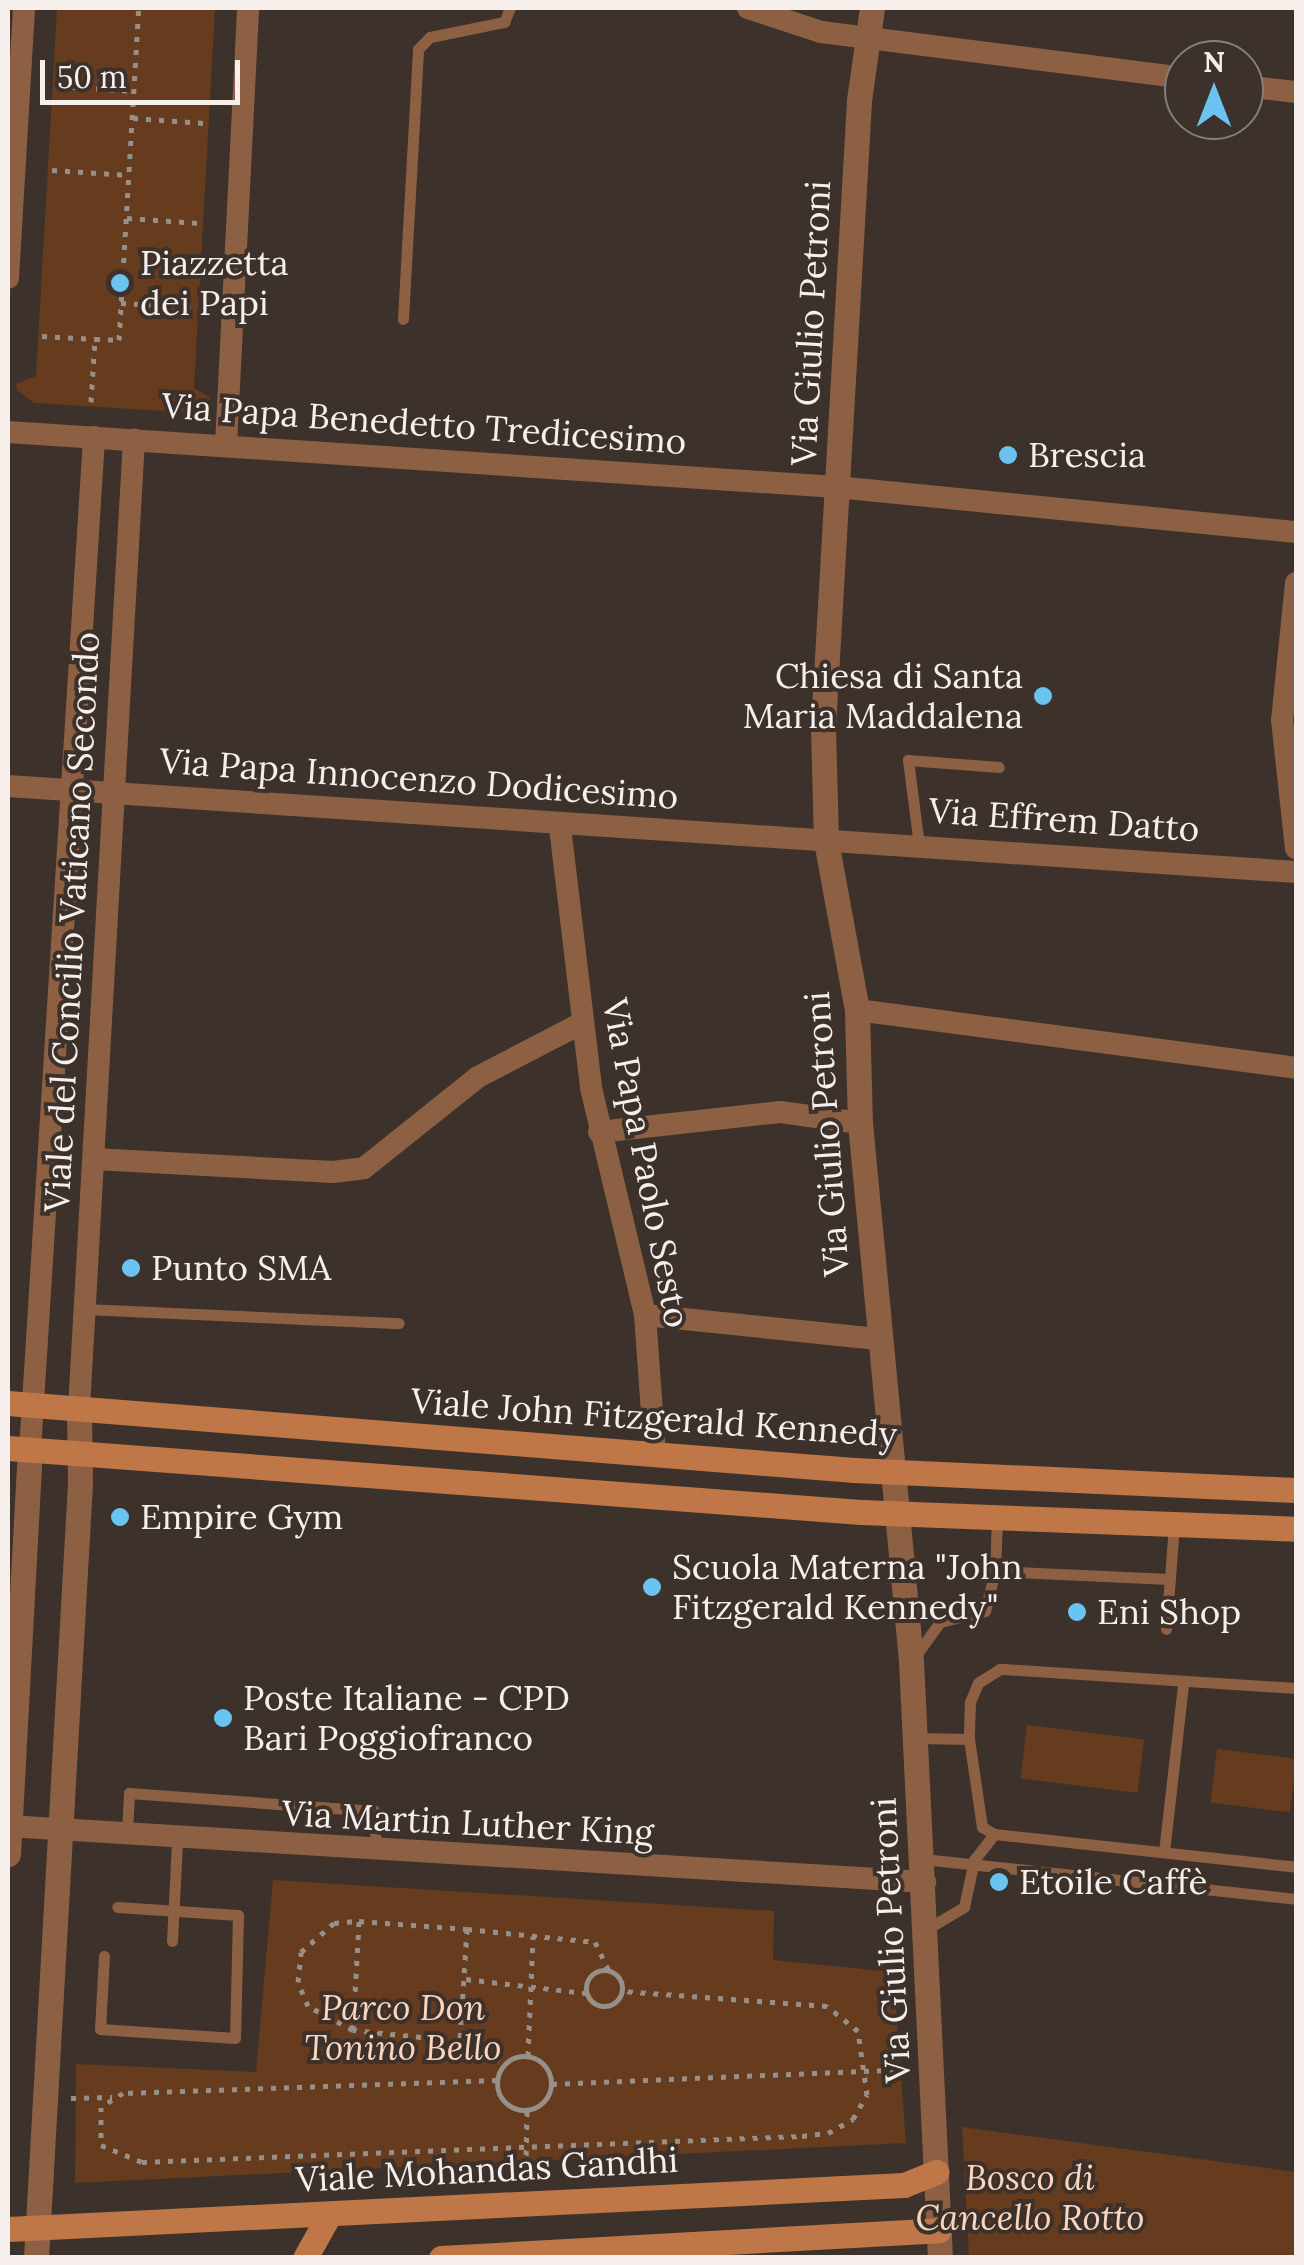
<!DOCTYPE html>
<meta charset="utf-8">
<style>
body{margin:0}
#map{position:relative;width:1304px;height:2265px;overflow:hidden;background:#3c322b;font-family:Lora,serif}
div>[style]{position:absolute}
.green>*{inset:0;background:#673b1d;transform-origin:0 0}
.path>*{height:5px;margin-top:-2.5px;transform-origin:0;background:repeating-linear-gradient(90deg,#978f89 0 5px,transparent 0 13px)}
.path>.ring{margin:-2.5px;padding:0;box-sizing:content-box;background:none;border:5px solid #978f89;border-radius:50%}
.service>*{height:11px;margin:-5.5px;padding:0 5.5px;transform-origin:5.5px;border-radius:5.5px;background:#8e6043}
.minor>*{height:22px;margin:-11px;padding:0 11px;transform-origin:11px;border-radius:11px;background:#8e6043}
.tertiary>*{height:25px;margin:-12.5px;padding:0 12.5px;transform-origin:12.5px;border-radius:12.5px;background:#8e6043}
.secondary>*{height:25px;margin:-12.5px;padding:0 12.5px;transform-origin:12.5px;border-radius:12.5px;background:#bf7747}
.dots>*{width:28px;height:28px;translate:-50% -50%;box-sizing:border-box;border:5px solid #3c322b;border-radius:50%}
span{translate:-50% -50%;white-space:nowrap;text-align:center;line-height:1.15;-webkit-text-stroke:8px #3c322b;paint-order:stroke}
.poi-label{font-size:35px;color:#f6efeb}
.left{translate:0 -50%;text-align:left}
.right{translate:-100% -50%;text-align:right}
.street-label{font-size:35px;color:#f6efeb}
.park-label{font-size:35px;color:#fbd5be;font-style:italic}
.frame{position:absolute;inset:0;border:10px solid #f6efeb;pointer-events:none}
.north{position:absolute;left:1164px;top:40px;width:100px;height:100px;box-sizing:border-box;background:#3c322b;border:2px solid #867e78;border-radius:50%;rotate:0deg;font-size:28px;font-weight:700;line-height:40px;text-align:center;color:#f6efeb}
.north::after{content:'';display:block;margin:auto;width:35px;height:45px;background:#6bc3f2;clip-path:polygon(50% 0,100% 100%,50% 72%,0 100%)}
.scale{position:absolute;left:40px;top:60px;width:200px;height:45px;box-sizing:border-box;border:5px solid #f6efeb;border-top:0;padding-left:12px;font-size:30px;line-height:35px;white-space:nowrap;color:#f6efeb;-webkit-text-stroke:8px #3c322b;paint-order:stroke}
</style>
<div id="map">
<div class="green">
<div style="clip-path:polygon(57px 8px,215px 8px,194px 388px,211px 398px,198px 413px,34px 403px,17px 390px,16px 384px,36px 376px)"></div>
<div style="left:1027px;top:1725px;width:118px;height:54px;rotate:7deg"></div>
<div style="left:1217px;top:1749px;width:80px;height:54px;rotate:7deg"></div>
<div style="clip-path:polygon(273px 1880px,774px 1911px,773px 1960px,893px 1972px,906px 2143px,75px 2183px,76px 2064px,256px 2072px)"></div>
<div style="clip-path:polygon(962px 2127px,1296px 2172px,1296px 2257px,969px 2257px)"></div>
</div>
<div class="path">
<div style="left:57px;top:86px;width:77px;rotate:3.7deg"></div>
<div style="left:133px;top:118px;width:71px;rotate:4deg"></div>
<div style="left:52px;top:170px;width:77px;rotate:3.7deg"></div>
<div style="left:127px;top:218px;width:72px;rotate:4deg"></div>
<div style="left:121px;top:303px;width:73px;rotate:3.1deg"></div>
<div style="left:42px;top:336px;width:53px;rotate:3.2deg"></div>
<div style="left:91px;top:402px;width:63px;rotate:-86.4deg"></div>
<div style="left:95px;top:339px;width:24px;rotate:2deg"></div>
<div style="left:119px;top:340px;width:333px;rotate:-86.6deg"></div>
<div style="left:359px;top:1921px;width:108px;rotate:4.2deg"></div>
<div style="left:467px;top:1929px;width:112px;rotate:93.6deg"></div>
<div style="left:460px;top:2041px;width:108px;rotate:-174.1deg"></div>
<div style="left:353px;top:2030px;width:51px;rotate:-151.9deg"></div>
<div style="left:308px;top:2006px;width:26px;rotate:-113deg"></div>
<div style="left:298px;top:1982px;width:30px;rotate:-84deg"></div>
<div style="left:301px;top:1952px;width:44px;rotate:-41.3deg"></div>
<div style="left:334px;top:1923px;width:25px;rotate:-5deg"></div>
<div style="left:467px;top:1929px;width:129px;rotate:5.8deg"></div>
<div style="left:595px;top:1942px;width:32px;rotate:64deg"></div>
<div class="ring" style="left:586px;top:1970px;width:31px;height:31px"></div>
<div style="left:466px;top:1979px;width:121px;rotate:6.7deg"></div>
<div style="left:353px;top:2030px;width:109px;rotate:-86.8deg"></div>
<div style="left:460px;top:2041px;width:51px;rotate:25.6deg"></div>
<div class="ring" style="left:497px;top:2056px;width:49px;height:49px"></div>
<div style="left:528px;top:2056px;width:120px;rotate:-87.6deg"></div>
<div style="left:497px;top:2080px;width:374px;rotate:178deg"></div>
<div style="left:123px;top:2093px;width:26px;rotate:148deg"></div>
<div style="left:101px;top:2107px;width:38px;rotate:90deg"></div>
<div style="left:101px;top:2145px;width:44px;rotate:22.5deg"></div>
<div style="left:142px;top:2162px;width:661px;rotate:-2.26deg"></div>
<div style="left:802px;top:2136px;width:26px;rotate:-7deg"></div>
<div style="left:828px;top:2133px;width:29px;rotate:-29deg"></div>
<div style="left:853px;top:2119px;width:28px;rotate:-60deg"></div>
<div style="left:867px;top:2095px;width:65px;rotate:-98deg"></div>
<div style="left:858px;top:2031px;width:40px;rotate:-141deg"></div>
<div style="left:827px;top:2006px;width:206px;rotate:-175.8deg"></div>
<div style="left:552px;top:2084px;width:354px;rotate:-2.4deg"></div>
<div style="left:71px;top:2098px;width:41px;rotate:-1.4deg"></div>
<div style="left:526px;top:2168px;width:58px;rotate:-89deg"></div>
</div>
<div class="service">
<div style="left:403px;top:319px;width:270px;rotate:-86.8deg"></div>
<div style="left:418px;top:49px;width:17px;rotate:-45deg"></div>
<div style="left:430px;top:37px;width:76px;rotate:-11.5deg"></div>
<div style="left:504px;top:22px;width:15px;rotate:-67deg"></div>
<div style="left:919px;top:845px;width:86px;rotate:-97.4deg"></div>
<div style="left:908px;top:760px;width:91px;rotate:4.4deg"></div>
<div style="left:85px;top:1309px;width:314px;rotate:2.6deg"></div>
<div style="left:995px;top:1571px;width:175px;rotate:2.6deg"></div>
<div style="left:1166px;top:1629px;width:105px;rotate:-85.6deg"></div>
<div style="left:914px;top:1658px;width:44px;rotate:-54.2deg"></div>
<div style="left:940px;top:1622px;width:46px;rotate:-13.7deg"></div>
<div style="left:985px;top:1611px;width:41px;rotate:-76deg"></div>
<div style="left:995px;top:1571px;width:53px;rotate:-87.8deg"></div>
<div style="left:1296px;top:1688px;width:297px;rotate:-176.3deg"></div>
<div style="left:1000px;top:1669px;width:26px;rotate:148deg"></div>
<div style="left:978px;top:1683px;width:21px;rotate:113deg"></div>
<div style="left:970px;top:1702px;width:37px;rotate:92deg"></div>
<div style="left:969px;top:1739px;width:89px;rotate:81.6deg"></div>
<div style="left:982px;top:1827px;width:14px;rotate:30deg"></div>
<div style="left:994px;top:1834px;width:304px;rotate:6.2deg"></div>
<div style="left:917px;top:1738px;width:52px;rotate:1.1deg"></div>
<div style="left:127px;top:1833px;width:40px;rotate:-87.1deg"></div>
<div style="left:129px;top:1793px;width:246px;rotate:4.2deg"></div>
<div style="left:374px;top:1811px;width:40px;rotate:87.1deg"></div>
<div style="left:1164px;top:1852px;width:168px;rotate:-83.5deg"></div>
<div style="left:923px;top:1859px;width:375px;rotate:6.1deg"></div>
<div style="left:927px;top:1929px;width:43px;rotate:-30.7deg"></div>
<div style="left:964px;top:1907px;width:48px;rotate:-78deg"></div>
<div style="left:974px;top:1860px;width:33px;rotate:-52deg"></div>
<div style="left:172px;top:1941px;width:100px;rotate:-87.1deg"></div>
<div style="left:104px;top:1956px;width:73px;rotate:93.1deg"></div>
<div style="left:100px;top:2029px;width:135px;rotate:3.8deg"></div>
<div style="left:235px;top:2038px;width:123px;rotate:-88.6deg"></div>
<div style="left:238px;top:1915px;width:121px;rotate:-176.2deg"></div>
</div>
<div class="minor">
<div style="left:748px;top:8px;width:77px;rotate:18.2deg"></div>
<div style="left:821px;top:32px;width:366px;rotate:7.2deg"></div>
<div style="left:1244px;top:86px;width:52px;rotate:6.6deg"></div>
<div style="left:8px;top:278px;width:270px;rotate:-86.6deg"></div>
<div style="left:8px;top:432px;width:830px;rotate:3.8deg"></div>
<div style="left:836px;top:487px;width:462px;rotate:5.6deg"></div>
<div style="left:226px;top:445px;width:438px;rotate:-87.1deg"></div>
<div style="left:1296px;top:583px;width:138px;rotate:95.8deg"></div>
<div style="left:1282px;top:720px;width:129px;rotate:83.8deg"></div>
<div style="left:8px;top:786px;width:1291px;rotate:3.82deg"></div>
<div style="left:560px;top:827px;width:263px;rotate:83.2deg"></div>
<div style="left:591px;top:1088px;width:233px;rotate:76.6deg"></div>
<div style="left:645px;top:1315px;width:138px;rotate:85.9deg"></div>
<div style="left:857px;top:1010px;width:443px;rotate:7.5deg"></div>
<div style="left:599px;top:1132px;width:182px;rotate:-6.3deg"></div>
<div style="left:780px;top:1112px;width:81px;rotate:7.8deg"></div>
<div style="left:94px;top:1159px;width:239px;rotate:3.1deg"></div>
<div style="left:333px;top:1172px;width:31px;rotate:-7deg"></div>
<div style="left:364px;top:1168px;width:146px;rotate:-38.6deg"></div>
<div style="left:478px;top:1077px;width:115px;rotate:-27.5deg"></div>
<div style="left:645px;top:1315px;width:234px;rotate:5.9deg"></div>
<div style="left:79px;top:1408px;width:970px;rotate:-86.75deg"></div>
<div style="left:30px;top:1450px;width:1015px;rotate:-86.38deg"></div>
<div style="left:8px;top:1826px;width:919px;rotate:3.49deg"></div>
</div>
<div class="tertiary">
<div style="left:872px;top:8px;width:94px;rotate:98deg"></div>
<div style="left:859px;top:101px;width:627px;rotate:93.29deg"></div>
<div style="left:823px;top:727px;width:114px;rotate:88.5deg"></div>
<div style="left:826px;top:841px;width:172px;rotate:79.6deg"></div>
<div style="left:857px;top:1010px;width:113px;rotate:88.5deg"></div>
<div style="left:860px;top:1123px;width:540px;rotate:84.58deg"></div>
<div style="left:911px;top:1661px;width:598px;rotate:87.22deg"></div>
<div style="left:8px;top:1854px;width:405px;rotate:-86.9deg"></div>
<div style="left:36px;top:2258px;width:775px;rotate:-86.75deg"></div>
<div style="left:80px;top:1484px;width:76px;rotate:-90.8deg"></div>
</div>
<div class="secondary">
<div style="left:8px;top:1403px;width:849px;rotate:4.53deg"></div>
<div style="left:854px;top:1470px;width:442px;rotate:2.6deg"></div>
<div style="left:8px;top:1448px;width:855px;rotate:4.29deg"></div>
<div style="left:861px;top:1512px;width:435px;rotate:2.2deg"></div>
<div style="left:8px;top:2229px;width:897px;rotate:-2.81deg"></div>
<div style="left:904px;top:2185px;width:35px;rotate:-22deg"></div>
<div style="left:305px;top:2258px;width:49px;rotate:-60.8deg"></div>
<div style="left:441px;top:2258px;width:499px;rotate:-3.2deg"></div>
</div>
<div class="dots">
<div style="left:120px;top:283px;background:#6bc3f2"></div>
<div style="left:1008px;top:455px;background:#6bc3f2"></div>
<div style="left:1043px;top:696px;background:#6bc3f2"></div>
<div style="left:131px;top:1268px;background:#6bc3f2"></div>
<div style="left:120px;top:1517px;background:#6bc3f2"></div>
<div style="left:652px;top:1587px;background:#6bc3f2"></div>
<div style="left:1077px;top:1612px;background:#6bc3f2"></div>
<div style="left:223px;top:1718px;background:#6bc3f2"></div>
<div style="left:999px;top:1882px;background:#6bc3f2"></div>
</div>
<div class="poi-label">
<span class="left" style="left:140px;top:283px">Piazzetta<br>dei Papi</span>
<span class="left" style="left:1028px;top:455px">Brescia</span>
<span class="right" style="left:1023px;top:696px">Chiesa di Santa<br>Maria Maddalena</span>
<span class="left" style="left:151px;top:1268px">Punto SMA</span>
<span class="left" style="left:140px;top:1517px">Empire Gym</span>
<span class="left" style="left:672px;top:1587px">Scuola Materna "John<br>Fitzgerald Kennedy"</span>
<span class="left" style="left:1097px;top:1612px">Eni Shop</span>
<span class="left" style="left:243px;top:1718px">Poste Italiane - CPD<br>Bari Poggiofranco</span>
<span class="left" style="left:1019px;top:1882px">Etoile Caffè</span>
</div>
<div class="street-label">
<span style="left:811px;top:323px;rotate:-87deg">Via Giulio Petroni</span>
<span style="left:424px;top:424px;rotate:4deg">Via Papa Benedetto Tredicesimo</span>
<span style="left:419px;top:779px;rotate:4deg">Via Papa Innocenzo Dodicesimo</span>
<span style="left:1064px;top:820px;rotate:4deg">Via Effrem Datto</span>
<span style="left:72px;top:922px;rotate:-87deg">Viale del Concilio Vaticano Secondo</span>
<span style="left:827px;top:1134px;rotate:-94deg">Via Giulio Petroni</span>
<span style="left:646px;top:1163px;rotate:79deg">Via Papa Paolo Sesto</span>
<span style="left:654px;top:1418px;rotate:4deg">Viale John Fitzgerald Kennedy</span>
<span style="left:468px;top:1823px;rotate:3deg">Via Martin Luther King</span>
<span style="left:891px;top:1940px;rotate:-93deg">Via Giulio Petroni</span>
<span style="left:487px;top:2170px;rotate:-3deg">Viale Mohandas Gandhi</span>
</div>
<div class="park-label">
<span style="left:403px;top:2028px">Parco Don<br>Tonino Bello</span>
<span style="left:1030px;top:2198px">Bosco di<br>Cancello Rotto</span>
</div>
<div class="frame"></div>
<div class="north">N</div>
<div class="scale">50 m</div>
</div>
